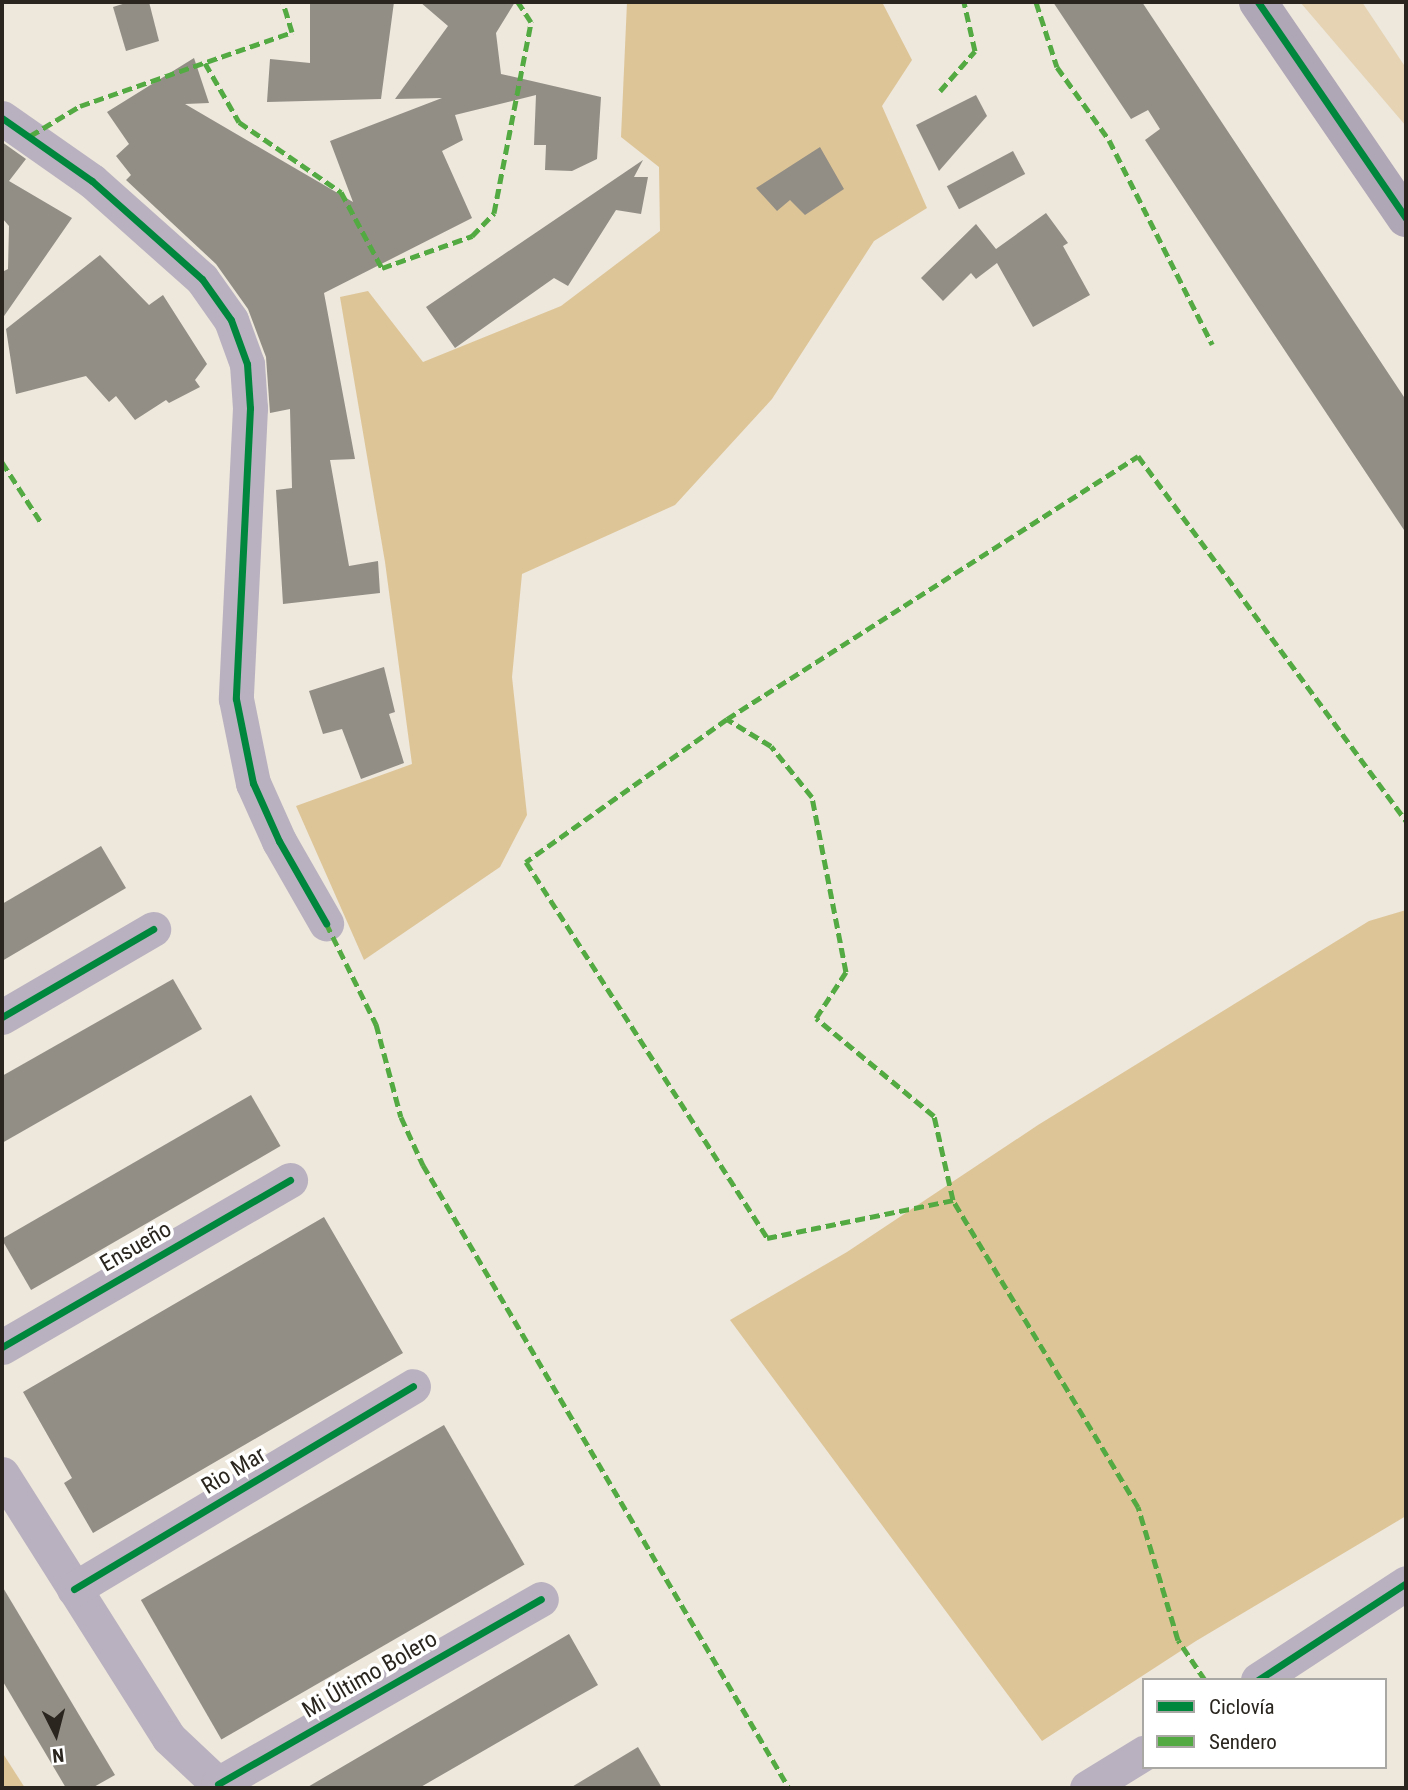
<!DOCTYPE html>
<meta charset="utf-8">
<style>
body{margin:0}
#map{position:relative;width:1408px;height:1790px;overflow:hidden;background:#ede7dc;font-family:"Roboto Condensed",sans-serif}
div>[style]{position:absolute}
.green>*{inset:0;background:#e5d3b3}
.forest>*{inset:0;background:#dec597}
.building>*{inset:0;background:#928e86;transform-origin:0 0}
.street>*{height:35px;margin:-17.5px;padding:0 17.5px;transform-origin:17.5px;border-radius:17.5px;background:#b9b1bf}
.secondary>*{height:38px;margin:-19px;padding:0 19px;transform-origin:19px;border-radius:19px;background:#afa6b6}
.quiet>*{height:5px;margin-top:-2.5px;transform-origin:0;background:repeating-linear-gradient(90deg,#53aa43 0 10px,transparent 0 15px)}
.cycleway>*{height:7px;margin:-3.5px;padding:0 3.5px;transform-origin:3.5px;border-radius:3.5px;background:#00873e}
span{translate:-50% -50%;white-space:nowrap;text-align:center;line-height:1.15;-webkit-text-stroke:7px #fff;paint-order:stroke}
.street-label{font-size:23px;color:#2a261f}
.frame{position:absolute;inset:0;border:4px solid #2a261f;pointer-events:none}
.legend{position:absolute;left:1142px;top:1678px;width:245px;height:91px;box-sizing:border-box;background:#fff;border:2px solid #aaa8a5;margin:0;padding:9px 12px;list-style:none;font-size:21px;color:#2a261f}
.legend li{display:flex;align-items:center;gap:14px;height:35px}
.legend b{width:35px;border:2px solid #aaa8a5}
.north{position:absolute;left:21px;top:1699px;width:70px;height:70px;-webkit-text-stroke:5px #fff;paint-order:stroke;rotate:174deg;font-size:19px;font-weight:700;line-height:28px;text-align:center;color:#2a261f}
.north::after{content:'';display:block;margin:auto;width:24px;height:32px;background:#2a261f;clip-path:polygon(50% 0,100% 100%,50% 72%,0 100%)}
</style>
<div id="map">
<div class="green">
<div style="clip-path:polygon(1300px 2px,1362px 2px,1406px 68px,1406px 126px)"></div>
</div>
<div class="forest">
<div style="clip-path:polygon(627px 2px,882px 2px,912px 60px,882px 106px,927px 208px,874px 241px,772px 399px,675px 505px,522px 574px,512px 677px,527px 815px,500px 867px,364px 960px,296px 806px,412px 764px,385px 562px,340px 297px,368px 291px,423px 362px,561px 306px,660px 231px,659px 167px,621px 137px)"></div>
<div style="clip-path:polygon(1406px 910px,1406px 1516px,1196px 1641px,1042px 1741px,730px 1320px,847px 1252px,1038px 1125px,1369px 921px)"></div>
<div style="clip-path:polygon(2px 1752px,25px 1788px,2px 1788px)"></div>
</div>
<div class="building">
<div style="clip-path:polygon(129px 2px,149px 2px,159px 41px,126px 51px,113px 7px)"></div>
<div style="clip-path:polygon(310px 2px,394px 2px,381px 99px,267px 102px,270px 59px,310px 63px)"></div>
<div style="clip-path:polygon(420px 2px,515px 2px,496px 33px,501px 74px,601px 97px,597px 159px,572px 171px,545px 170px,546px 145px,534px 145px,536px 95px,455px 115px,463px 140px,442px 151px,472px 218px,324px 293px,355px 459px,330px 460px,349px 566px,378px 561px,380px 593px,283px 604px,276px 490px,292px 488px,290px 409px,270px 413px,266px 357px,248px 309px,216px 264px,126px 180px,131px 175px,116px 156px,129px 144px,107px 112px,194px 58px,209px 103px,185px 104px,353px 202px,330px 141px,442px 98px,395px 99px,448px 26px)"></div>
<div style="clip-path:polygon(1053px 2px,1142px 2px,1406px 400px,1406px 533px,1145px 140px,1160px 129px,1148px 110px,1131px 119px)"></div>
<div style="clip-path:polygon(976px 95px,987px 116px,939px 171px,916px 125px)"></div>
<div style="clip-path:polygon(2px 142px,26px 159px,9px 181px,72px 218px,2px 319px,2px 272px,8px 269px,9px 226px,2px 218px)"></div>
<div style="clip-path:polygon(820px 147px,844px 189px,805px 215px,790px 200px,777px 211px,756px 188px)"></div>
<div style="left:1013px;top:151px;width:26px;height:75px;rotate:62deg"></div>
<div style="clip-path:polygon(643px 160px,634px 177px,648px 177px,641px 214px,616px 210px,568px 286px,554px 278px,455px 348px,426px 307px)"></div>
<div style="clip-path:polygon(1046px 213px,1068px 243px,1063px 246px,1090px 295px,1033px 327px,997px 263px,976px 279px,971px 273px,943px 301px,921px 278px,976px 224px,996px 249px)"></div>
<div style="clip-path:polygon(100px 255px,149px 305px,163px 295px,207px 364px,195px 380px,200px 387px,169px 403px,166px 400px,135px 420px,116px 396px,109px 402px,86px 376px,16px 394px,6px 329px)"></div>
<div style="clip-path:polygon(384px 667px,395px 712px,389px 714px,404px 763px,361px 779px,342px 729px,323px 734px,309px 691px)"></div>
<div style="clip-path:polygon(101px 846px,126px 888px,2px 961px,2px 904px)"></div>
<div style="clip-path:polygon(173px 979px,202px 1029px,2px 1143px,2px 1076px)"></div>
<div style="left:251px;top:1095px;width:59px;height:288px;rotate:60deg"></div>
<div style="clip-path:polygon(324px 1217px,403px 1353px,93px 1533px,64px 1483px,72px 1478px,23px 1392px)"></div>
<div style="left:444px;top:1425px;width:161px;height:350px;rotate:60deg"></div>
<div style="clip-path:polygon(2px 1586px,115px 1775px,92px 1788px,66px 1788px,2px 1680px)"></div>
<div style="clip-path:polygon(569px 1634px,598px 1685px,568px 1702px,419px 1788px,306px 1788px)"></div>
<div style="clip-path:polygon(638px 1747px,662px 1788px,570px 1788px)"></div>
</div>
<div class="street">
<div style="left:2px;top:118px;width:110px;rotate:35deg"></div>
<div style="left:92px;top:181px;width:147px;rotate:41.7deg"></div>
<div style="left:202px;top:279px;width:50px;rotate:54.7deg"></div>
<div style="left:231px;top:320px;width:47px;rotate:70deg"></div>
<div style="left:247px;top:364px;width:44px;rotate:86.1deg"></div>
<div style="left:250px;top:408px;width:291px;rotate:92.8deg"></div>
<div style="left:236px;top:699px;width:86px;rotate:78.6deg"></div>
<div style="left:253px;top:783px;width:64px;rotate:65.9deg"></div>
<div style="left:279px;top:841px;width:95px;rotate:60.2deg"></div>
<div style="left:2px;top:1017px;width:175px;rotate:-30.2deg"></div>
<div style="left:2px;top:1347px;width:333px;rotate:-30.1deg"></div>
<div style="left:2px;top:1474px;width:312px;rotate:57.7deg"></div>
<div style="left:169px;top:1738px;width:73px;rotate:43.3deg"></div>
<div style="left:74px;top:1589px;width:395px;rotate:-30.9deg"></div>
<div style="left:1258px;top:1680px;width:177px;rotate:-33.2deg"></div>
<div style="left:218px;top:1784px;width:372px;rotate:-29.8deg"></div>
<div style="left:1087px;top:1788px;width:67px;rotate:-31.6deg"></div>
</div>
<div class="secondary">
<div style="left:1258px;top:2px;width:262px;rotate:55.6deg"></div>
</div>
<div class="quiet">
<div style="left:1036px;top:2px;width:68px;rotate:72.1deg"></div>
<div style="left:1057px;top:67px;width:90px;rotate:54.5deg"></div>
<div style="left:1109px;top:140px;width:229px;rotate:63.2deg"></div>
<div style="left:205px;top:63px;width:68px;rotate:60deg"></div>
<div style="left:239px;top:122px;width:124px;rotate:34.5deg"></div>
<div style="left:341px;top:192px;width:86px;rotate:61.7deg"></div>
<div style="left:382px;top:268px;width:96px;rotate:-19.6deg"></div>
<div style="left:472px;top:236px;width:32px;rotate:-46deg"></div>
<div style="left:494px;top:213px;width:195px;rotate:-79deg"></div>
<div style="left:531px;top:22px;width:24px;rotate:-123deg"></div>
<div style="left:940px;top:91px;width:53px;rotate:-48.8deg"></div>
<div style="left:975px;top:51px;width:50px;rotate:-102.7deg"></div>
<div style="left:30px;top:136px;width:58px;rotate:-31deg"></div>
<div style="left:80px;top:106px;width:225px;rotate:-19.2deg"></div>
<div style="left:292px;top:32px;width:31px;rotate:-107deg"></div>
<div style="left:2px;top:462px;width:74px;rotate:57.2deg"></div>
<div style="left:727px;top:719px;width:247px;rotate:144.6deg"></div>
<div style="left:526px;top:862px;width:447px;rotate:57.3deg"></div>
<div style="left:767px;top:1238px;width:190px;rotate:-11.5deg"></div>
<div style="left:326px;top:923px;width:113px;rotate:63.7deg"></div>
<div style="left:376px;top:1024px;width:96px;rotate:75deg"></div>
<div style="left:401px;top:1117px;width:53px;rotate:65.4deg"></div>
<div style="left:423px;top:1165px;width:723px;rotate:59.57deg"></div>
<div style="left:1205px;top:1680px;width:48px;rotate:-124deg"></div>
<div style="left:1178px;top:1640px;width:139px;rotate:-106.7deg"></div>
<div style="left:1138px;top:1507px;width:358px;rotate:-121.1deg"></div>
<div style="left:953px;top:1200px;width:86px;rotate:-102.7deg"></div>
<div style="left:934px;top:1116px;width:153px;rotate:-140.3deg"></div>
<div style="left:816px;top:1018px;width:55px;rotate:-56.9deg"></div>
<div style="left:846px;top:972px;width:178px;rotate:-101deg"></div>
<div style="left:812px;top:797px;width:65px;rotate:-128.8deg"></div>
<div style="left:771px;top:746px;width:52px;rotate:-148.5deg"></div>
<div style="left:727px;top:719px;width:488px;rotate:-32.6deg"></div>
<div style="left:1138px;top:456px;width:453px;rotate:53.7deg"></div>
</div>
<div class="cycleway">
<div style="left:1258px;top:2px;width:262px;rotate:55.6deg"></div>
<div style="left:2px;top:118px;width:110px;rotate:35deg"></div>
<div style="left:92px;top:181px;width:147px;rotate:41.7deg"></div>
<div style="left:202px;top:279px;width:50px;rotate:54.7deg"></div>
<div style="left:231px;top:320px;width:47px;rotate:70deg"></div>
<div style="left:247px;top:364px;width:44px;rotate:86.1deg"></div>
<div style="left:250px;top:408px;width:291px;rotate:92.8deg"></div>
<div style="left:236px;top:699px;width:86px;rotate:78.6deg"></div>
<div style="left:253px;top:783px;width:64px;rotate:65.9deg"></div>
<div style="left:279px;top:841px;width:95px;rotate:60.2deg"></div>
<div style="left:2px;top:1017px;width:175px;rotate:-30.2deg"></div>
<div style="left:2px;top:1347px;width:333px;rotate:-30.1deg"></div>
<div style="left:74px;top:1589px;width:395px;rotate:-30.9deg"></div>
<div style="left:1258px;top:1680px;width:177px;rotate:-33.2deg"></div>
<div style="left:218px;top:1784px;width:372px;rotate:-29.8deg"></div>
</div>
<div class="street-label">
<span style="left:136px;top:1247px;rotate:-30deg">Ensueño</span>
<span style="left:234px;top:1471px;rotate:-31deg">Rio Mar</span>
<span style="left:370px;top:1675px;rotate:-30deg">Mi Último Bolero</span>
</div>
<div class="frame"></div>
<ul class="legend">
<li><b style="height:9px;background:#00873e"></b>Ciclovía</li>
<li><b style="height:9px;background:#53aa43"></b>Sendero</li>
</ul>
<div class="north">N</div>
</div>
